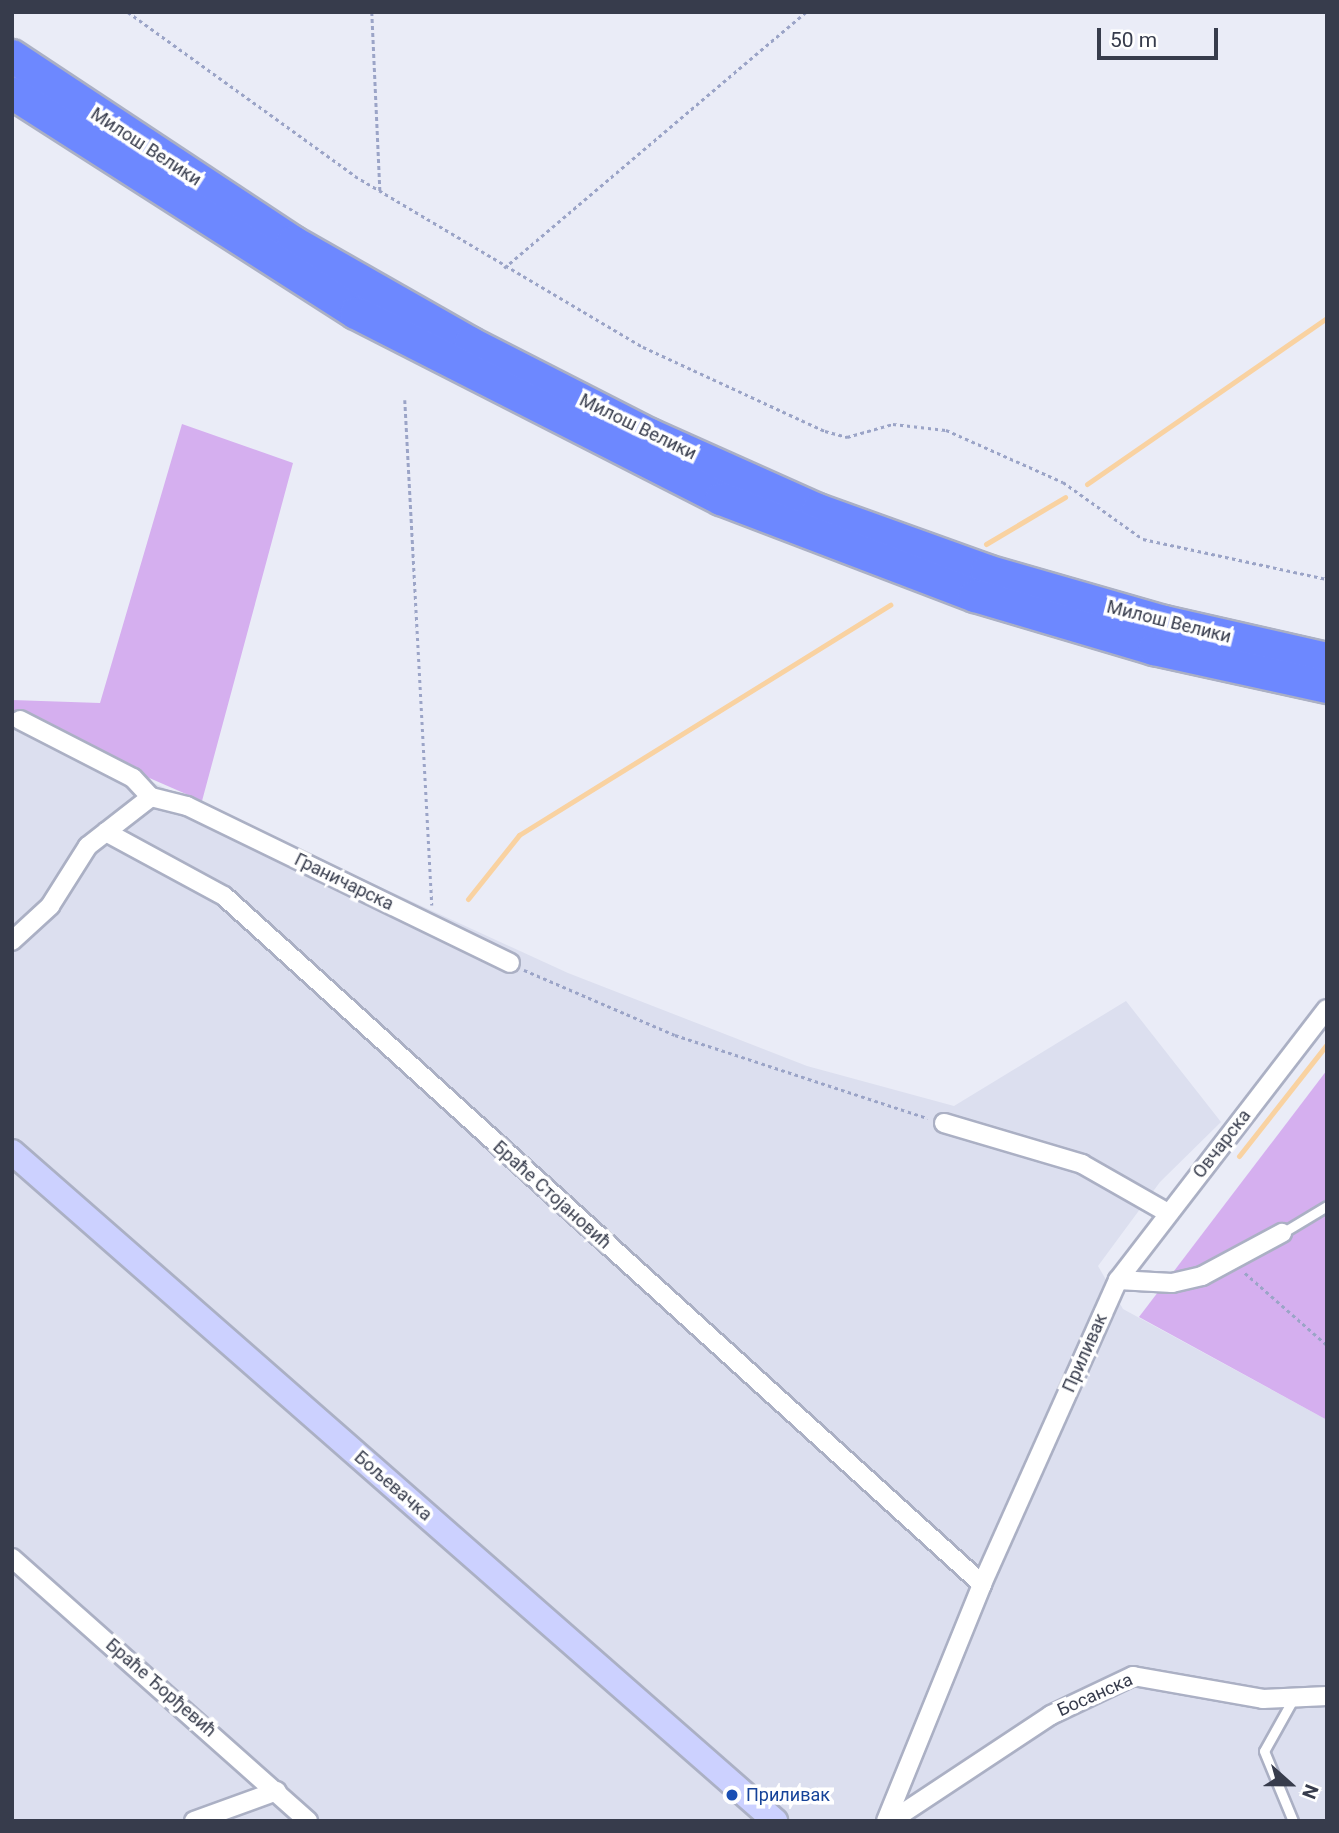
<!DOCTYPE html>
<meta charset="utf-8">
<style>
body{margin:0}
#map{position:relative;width:1339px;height:1833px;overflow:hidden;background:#eaecf7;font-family:Roboto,sans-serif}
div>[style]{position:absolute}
.residential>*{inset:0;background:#dcdfef}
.green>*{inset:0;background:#d5afef}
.stream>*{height:5px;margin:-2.5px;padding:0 2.5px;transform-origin:2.5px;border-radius:2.5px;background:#f9d2a1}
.path>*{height:2.5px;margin-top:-1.25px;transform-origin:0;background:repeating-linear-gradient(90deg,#9ba4c7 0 3.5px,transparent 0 7px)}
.roads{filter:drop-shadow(2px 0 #abb0c4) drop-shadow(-2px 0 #abb0c4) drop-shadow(0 2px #abb0c4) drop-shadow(0 -2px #abb0c4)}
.service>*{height:9px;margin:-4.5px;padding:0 4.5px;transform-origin:4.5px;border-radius:4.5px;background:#fff}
.minor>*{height:18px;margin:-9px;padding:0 9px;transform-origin:9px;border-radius:9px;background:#fff}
.secondary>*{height:24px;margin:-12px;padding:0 12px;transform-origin:12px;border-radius:12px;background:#ccd1ff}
.motorway>*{height:32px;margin:-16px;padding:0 16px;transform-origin:16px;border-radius:16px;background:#6d88ff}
.dots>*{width:19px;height:19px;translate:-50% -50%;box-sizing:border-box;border:4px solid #fff;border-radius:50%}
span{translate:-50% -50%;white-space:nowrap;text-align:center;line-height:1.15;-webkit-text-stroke:7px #fff;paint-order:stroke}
.street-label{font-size:18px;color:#373c4c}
.transit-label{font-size:18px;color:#164399}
.left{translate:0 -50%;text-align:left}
.frame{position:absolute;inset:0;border:14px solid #373c4c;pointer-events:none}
.north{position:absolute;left:1255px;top:1749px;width:70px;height:70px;-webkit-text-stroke:5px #fff;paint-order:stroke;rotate:111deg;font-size:19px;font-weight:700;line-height:28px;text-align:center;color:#373c4c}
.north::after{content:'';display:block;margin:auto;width:24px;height:32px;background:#373c4c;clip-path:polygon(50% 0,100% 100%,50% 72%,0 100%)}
.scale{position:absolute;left:1097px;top:28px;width:121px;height:32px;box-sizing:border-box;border:4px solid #373c4c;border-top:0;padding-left:9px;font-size:21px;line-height:24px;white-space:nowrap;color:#373c4c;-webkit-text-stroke:5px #fff;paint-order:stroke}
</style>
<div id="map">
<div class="residential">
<div style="clip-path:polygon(12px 718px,568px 973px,807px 1066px,954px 1106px,1126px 1001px,1221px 1122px,1160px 1182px,1098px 1266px,1123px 1309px,1327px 1420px,1327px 1821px,12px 1821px)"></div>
</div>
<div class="green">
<div style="clip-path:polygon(182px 424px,293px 463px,202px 801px,12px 718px,12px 700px,100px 703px)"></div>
<div style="clip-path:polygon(1327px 1070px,1327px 1420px,1139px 1317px)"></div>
</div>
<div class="stream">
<div style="left:1087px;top:484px;width:292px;rotate:-34.7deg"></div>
<div style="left:986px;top:544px;width:92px;rotate:-30.7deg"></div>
<div style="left:468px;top:899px;width:82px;rotate:-51.4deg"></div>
<div style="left:519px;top:835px;width:437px;rotate:-31.8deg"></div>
<div style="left:1239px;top:1156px;width:142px;rotate:-51.8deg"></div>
</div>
<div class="path">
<div style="left:128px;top:12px;width:280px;rotate:35.8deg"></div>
<div style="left:355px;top:176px;width:335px;rotate:30.7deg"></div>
<div style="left:643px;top:347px;width:200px;rotate:24.8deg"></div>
<div style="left:825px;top:431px;width:23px;rotate:15deg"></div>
<div style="left:847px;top:437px;width:48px;rotate:-15.8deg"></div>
<div style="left:893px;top:424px;width:53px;rotate:6.5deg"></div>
<div style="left:946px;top:430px;width:128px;rotate:24deg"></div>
<div style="left:1063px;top:482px;width:98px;rotate:35.5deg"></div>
<div style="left:1143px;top:539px;width:188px;rotate:12.3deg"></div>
<div style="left:372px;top:12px;width:179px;rotate:87.4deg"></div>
<div style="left:504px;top:268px;width:396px;rotate:-40.3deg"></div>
<div style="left:405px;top:400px;width:506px;rotate:86.94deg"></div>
<div style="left:524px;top:970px;width:164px;rotate:23.3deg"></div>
<div style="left:675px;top:1035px;width:266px;rotate:18.2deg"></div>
<div style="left:1245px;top:1273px;width:109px;rotate:41.3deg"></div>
</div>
<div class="roads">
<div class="service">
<div style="left:1282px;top:1233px;width:52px;rotate:-31deg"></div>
<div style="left:1292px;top:1701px;width:57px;rotate:119.2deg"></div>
<div style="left:1264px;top:1751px;width:76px;rotate:67.5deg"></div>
</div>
<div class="minor">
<div style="left:20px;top:720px;width:127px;rotate:27.2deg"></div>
<div style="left:133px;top:778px;width:26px;rotate:47deg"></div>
<div style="left:151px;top:797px;width:37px;rotate:14deg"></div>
<div style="left:187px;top:806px;width:359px;rotate:25.9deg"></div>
<div style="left:106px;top:832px;width:134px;rotate:28.5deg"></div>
<div style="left:224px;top:896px;width:1024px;rotate:42.23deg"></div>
<div style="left:12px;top:941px;width:52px;rotate:-42.6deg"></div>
<div style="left:50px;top:906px;width:71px;rotate:-57.7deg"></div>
<div style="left:88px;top:846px;width:80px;rotate:-37.9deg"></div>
<div style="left:944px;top:1123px;width:144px;rotate:16.5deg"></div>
<div style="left:1082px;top:1164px;width:99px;rotate:29.7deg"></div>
<div style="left:1118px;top:1280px;width:54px;rotate:3.2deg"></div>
<div style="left:1172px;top:1283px;width:31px;rotate:-13deg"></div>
<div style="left:1202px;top:1276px;width:91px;rotate:-28.3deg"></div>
<div style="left:12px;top:1558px;width:396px;rotate:41.6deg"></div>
<div style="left:194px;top:1821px;width:88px;rotate:-19.9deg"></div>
<div style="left:886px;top:1821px;width:256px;rotate:-67.9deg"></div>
<div style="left:982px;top:1584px;width:333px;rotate:-65.9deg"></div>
<div style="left:1118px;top:1280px;width:342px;rotate:-52.4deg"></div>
<div style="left:891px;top:1821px;width:192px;rotate:-33.5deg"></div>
<div style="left:1051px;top:1715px;width:91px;rotate:-25.4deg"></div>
<div style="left:1133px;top:1676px;width:132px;rotate:10deg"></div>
<div style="left:1263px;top:1699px;width:64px;rotate:-2.7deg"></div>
</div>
<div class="secondary">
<div style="left:12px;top:1152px;width:1015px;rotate:41.24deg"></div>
</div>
<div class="motorway">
<div style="left:12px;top:56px;width:337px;rotate:33.5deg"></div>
<div style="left:293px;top:242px;width:204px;rotate:29.7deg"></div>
<div style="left:470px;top:343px;width:202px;rotate:27.1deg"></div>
<div style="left:650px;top:435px;width:184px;rotate:24.1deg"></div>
<div style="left:818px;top:510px;width:180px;rotate:19.8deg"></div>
<div style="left:987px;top:571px;width:184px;rotate:16.1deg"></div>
<div style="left:1164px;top:622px;width:167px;rotate:12.8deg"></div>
<div style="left:12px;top:93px;width:408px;rotate:32.6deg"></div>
<div style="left:356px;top:313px;width:410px;rotate:27deg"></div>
<div style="left:721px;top:499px;width:272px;rotate:20.9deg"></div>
<div style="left:975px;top:596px;width:187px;rotate:16.5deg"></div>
<div style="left:1154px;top:649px;width:177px;rotate:12.4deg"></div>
</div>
</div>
<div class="dots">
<div style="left:732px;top:1795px;background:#1a4fb4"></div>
</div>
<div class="street-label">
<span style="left:146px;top:147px;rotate:33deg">Милош Велики</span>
<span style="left:638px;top:427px;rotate:26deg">Милош Велики</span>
<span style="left:1169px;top:622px;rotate:14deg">Милош Велики</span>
<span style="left:344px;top:882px;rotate:26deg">Граничарска</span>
<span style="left:1222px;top:1144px;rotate:-52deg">Овчарска</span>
<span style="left:552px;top:1195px;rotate:42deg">Браће Стојановић</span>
<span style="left:1085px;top:1353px;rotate:-66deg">Приливак</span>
<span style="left:393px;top:1486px;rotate:41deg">Бољевачка</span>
<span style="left:161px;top:1688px;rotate:41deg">Браће Ђорђевић</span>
<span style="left:1095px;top:1695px;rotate:-24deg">Босанска</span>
</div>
<div class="transit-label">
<span class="left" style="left:746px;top:1795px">Приливак</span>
</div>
<div class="frame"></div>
<div class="north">N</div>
<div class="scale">50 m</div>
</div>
